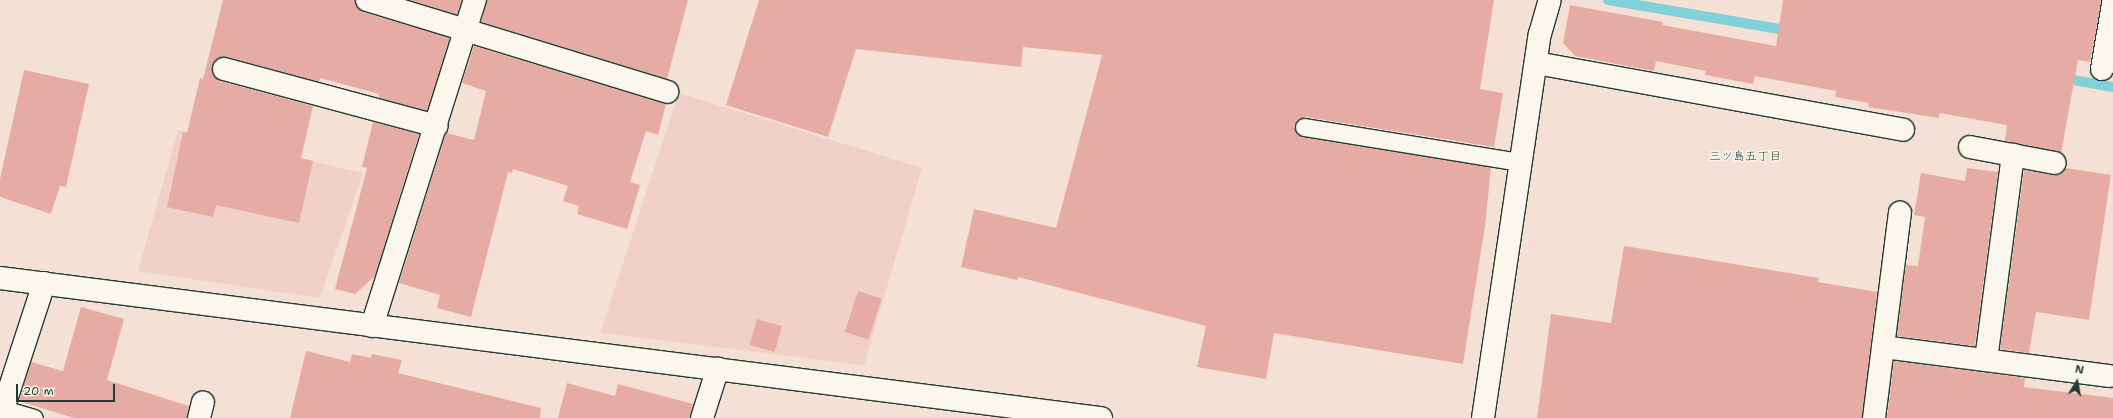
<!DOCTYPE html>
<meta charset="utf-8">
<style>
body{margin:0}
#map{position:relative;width:2113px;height:418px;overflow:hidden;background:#f5e0d6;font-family:"Shantell Sans","Klee One",sans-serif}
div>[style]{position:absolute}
.built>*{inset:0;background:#f0d0c7}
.stream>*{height:10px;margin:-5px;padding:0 5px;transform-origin:5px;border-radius:5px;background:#80d1d8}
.building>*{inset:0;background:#e6aca4;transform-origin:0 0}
.roads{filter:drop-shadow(1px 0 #1f3d34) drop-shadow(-1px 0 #1f3d34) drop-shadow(0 1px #1f3d34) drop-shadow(0 -1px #1f3d34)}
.service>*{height:17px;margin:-8.5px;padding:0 8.5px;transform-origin:8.5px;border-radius:8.5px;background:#fbf7ec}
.minor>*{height:22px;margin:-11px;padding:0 11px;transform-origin:11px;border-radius:11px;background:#fbf7ec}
.tertiary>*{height:22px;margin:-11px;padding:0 11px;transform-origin:11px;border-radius:11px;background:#fbf7ec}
span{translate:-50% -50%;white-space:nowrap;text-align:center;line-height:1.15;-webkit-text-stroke:3px #fbf7ec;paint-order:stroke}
.neighbourhood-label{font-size:12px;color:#1f3d34}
.north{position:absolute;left:2057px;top:362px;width:40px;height:40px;-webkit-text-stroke:3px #fbf7ec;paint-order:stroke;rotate:11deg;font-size:11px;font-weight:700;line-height:16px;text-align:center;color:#1f3d34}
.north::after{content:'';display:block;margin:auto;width:14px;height:18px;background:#1f3d34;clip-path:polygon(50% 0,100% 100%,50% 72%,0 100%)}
.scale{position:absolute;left:16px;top:384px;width:99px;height:18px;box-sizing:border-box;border:2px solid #1f3d34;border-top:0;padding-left:5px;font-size:12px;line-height:14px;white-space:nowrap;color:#1f3d34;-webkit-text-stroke:3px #fbf7ec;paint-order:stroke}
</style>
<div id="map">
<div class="built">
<div style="clip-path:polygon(679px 93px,922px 168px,864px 365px,600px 333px)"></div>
<div style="clip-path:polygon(178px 130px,363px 173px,320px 298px,138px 271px)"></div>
</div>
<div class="stream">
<div style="left:1608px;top:0;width:187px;rotate:9.6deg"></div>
<div style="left:2062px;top:78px;width:52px;rotate:10deg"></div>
</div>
<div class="building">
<div style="clip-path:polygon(223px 0,355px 0,358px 8px,363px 12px,450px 38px,427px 111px,379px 98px,379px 94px,320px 78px,319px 82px,227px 57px,215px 60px,212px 73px,220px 81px,313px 106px,301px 158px,313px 161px,299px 223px,216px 205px,213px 217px,167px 207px,183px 132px,187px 133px,200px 78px,203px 79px)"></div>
<div style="clip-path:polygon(410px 0,462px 0,457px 15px)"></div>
<div style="clip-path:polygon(487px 0,688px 0,667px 79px,481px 22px)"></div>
<div style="clip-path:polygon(759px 0,1494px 0,1480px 89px,1503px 93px,1494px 147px,1306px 117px,1297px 120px,1294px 126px,1297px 134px,1302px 137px,1491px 167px,1485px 226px,1463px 364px,1274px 333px,1266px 379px,1197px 367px,1206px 326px,1018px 277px,1017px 280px,961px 267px,974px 209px,1056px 228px,1102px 55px,1023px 47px,1021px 67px,856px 49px,828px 137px,726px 105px)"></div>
<div style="clip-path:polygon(1783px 0,2102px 0,2090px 62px,2078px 60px,2061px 153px,2005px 141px,2007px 125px,1940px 113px,1939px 118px,1868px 107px,1869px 103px,1835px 97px,1836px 91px,1755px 76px,1753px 84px,1705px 75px,1706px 71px,1656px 61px,1654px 71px,1575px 56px,1563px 43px,1570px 5px,1663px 22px,1662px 25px,1776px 46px)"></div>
<div style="clip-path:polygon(474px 46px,666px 104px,658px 135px,646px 131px,630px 182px,640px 185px,627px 229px,577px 214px,579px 206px,563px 201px,568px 186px,513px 169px,512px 173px,508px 172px,471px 317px,437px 308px,440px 295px,399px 283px,446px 133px,474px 140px,486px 91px,462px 83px)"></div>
<div style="clip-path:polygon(24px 70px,89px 84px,66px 187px,60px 186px,51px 214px,0 197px,0 179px)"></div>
<div style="clip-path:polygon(373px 122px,419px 134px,375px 276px,355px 294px,335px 289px,367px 168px,362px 167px)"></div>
<div style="clip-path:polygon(1967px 168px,1998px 172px,1975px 346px,1897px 336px,1906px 265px,1918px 266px,1925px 217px,1914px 215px,1921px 173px,1965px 181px)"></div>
<div style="clip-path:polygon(2066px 168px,2111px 175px,2089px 320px,2036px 312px,2029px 353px,2000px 349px,2024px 170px,2053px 175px,2059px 175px)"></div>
<div style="clip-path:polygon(1624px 246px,1819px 278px,1818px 282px,1877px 292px,1862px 418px,1537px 418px,1551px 314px,1611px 323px)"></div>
<div style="left:858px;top:291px;width:25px;height:43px;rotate:18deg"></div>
<div style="clip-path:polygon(81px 307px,124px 319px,107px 380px,189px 406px,187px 418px,74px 418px,19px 401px,31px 362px,63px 371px)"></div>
<div style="left:757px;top:319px;width:26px;height:27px;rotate:16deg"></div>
<div style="clip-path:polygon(306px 351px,350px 362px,352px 354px,371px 358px,372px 354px,402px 360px,398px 373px,541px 408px,540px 418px,290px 418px)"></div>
<div style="clip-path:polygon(1894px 361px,2025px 378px,2024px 387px,2113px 398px,2113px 418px,1887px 418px)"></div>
<div style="clip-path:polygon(567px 383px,615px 396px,618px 384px,693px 404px,690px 418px,558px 418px)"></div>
</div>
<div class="roads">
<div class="service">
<div style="left:1304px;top:127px;width:220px;rotate:9.2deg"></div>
<div style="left:3px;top:409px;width:32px;rotate:16deg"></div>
</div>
<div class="minor">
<div style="left:367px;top:0;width:314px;rotate:17deg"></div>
<div style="left:1536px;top:63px;width:373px;rotate:10.3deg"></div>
<div style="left:224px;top:69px;width:220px;rotate:15deg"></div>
<div style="left:2102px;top:69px;width:66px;rotate:-80.4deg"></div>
<div style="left:1970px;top:147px;width:86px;rotate:10.7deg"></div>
<div style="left:372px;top:326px;width:342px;rotate:-72.5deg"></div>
<div style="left:1883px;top:347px;width:228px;rotate:7.3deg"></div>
<div style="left:1986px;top:360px;width:207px;rotate:-82.5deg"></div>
<div style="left:0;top:418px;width:142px;rotate:-71.9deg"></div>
<div style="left:199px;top:418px;width:16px;rotate:-76deg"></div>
<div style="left:702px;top:418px;width:52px;rotate:-72.3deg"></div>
<div style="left:1483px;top:418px;width:388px;rotate:-81.6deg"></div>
<div style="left:1540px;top:34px;width:35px;rotate:-74deg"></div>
<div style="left:1874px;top:418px;width:207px;rotate:-82.8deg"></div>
</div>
<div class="tertiary">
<div style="left:0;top:278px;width:1110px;rotate:7.25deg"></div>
</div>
</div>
<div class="neighbourhood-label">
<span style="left:1745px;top:157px">三ツ島五丁目</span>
</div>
<div class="north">N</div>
<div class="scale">20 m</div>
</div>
